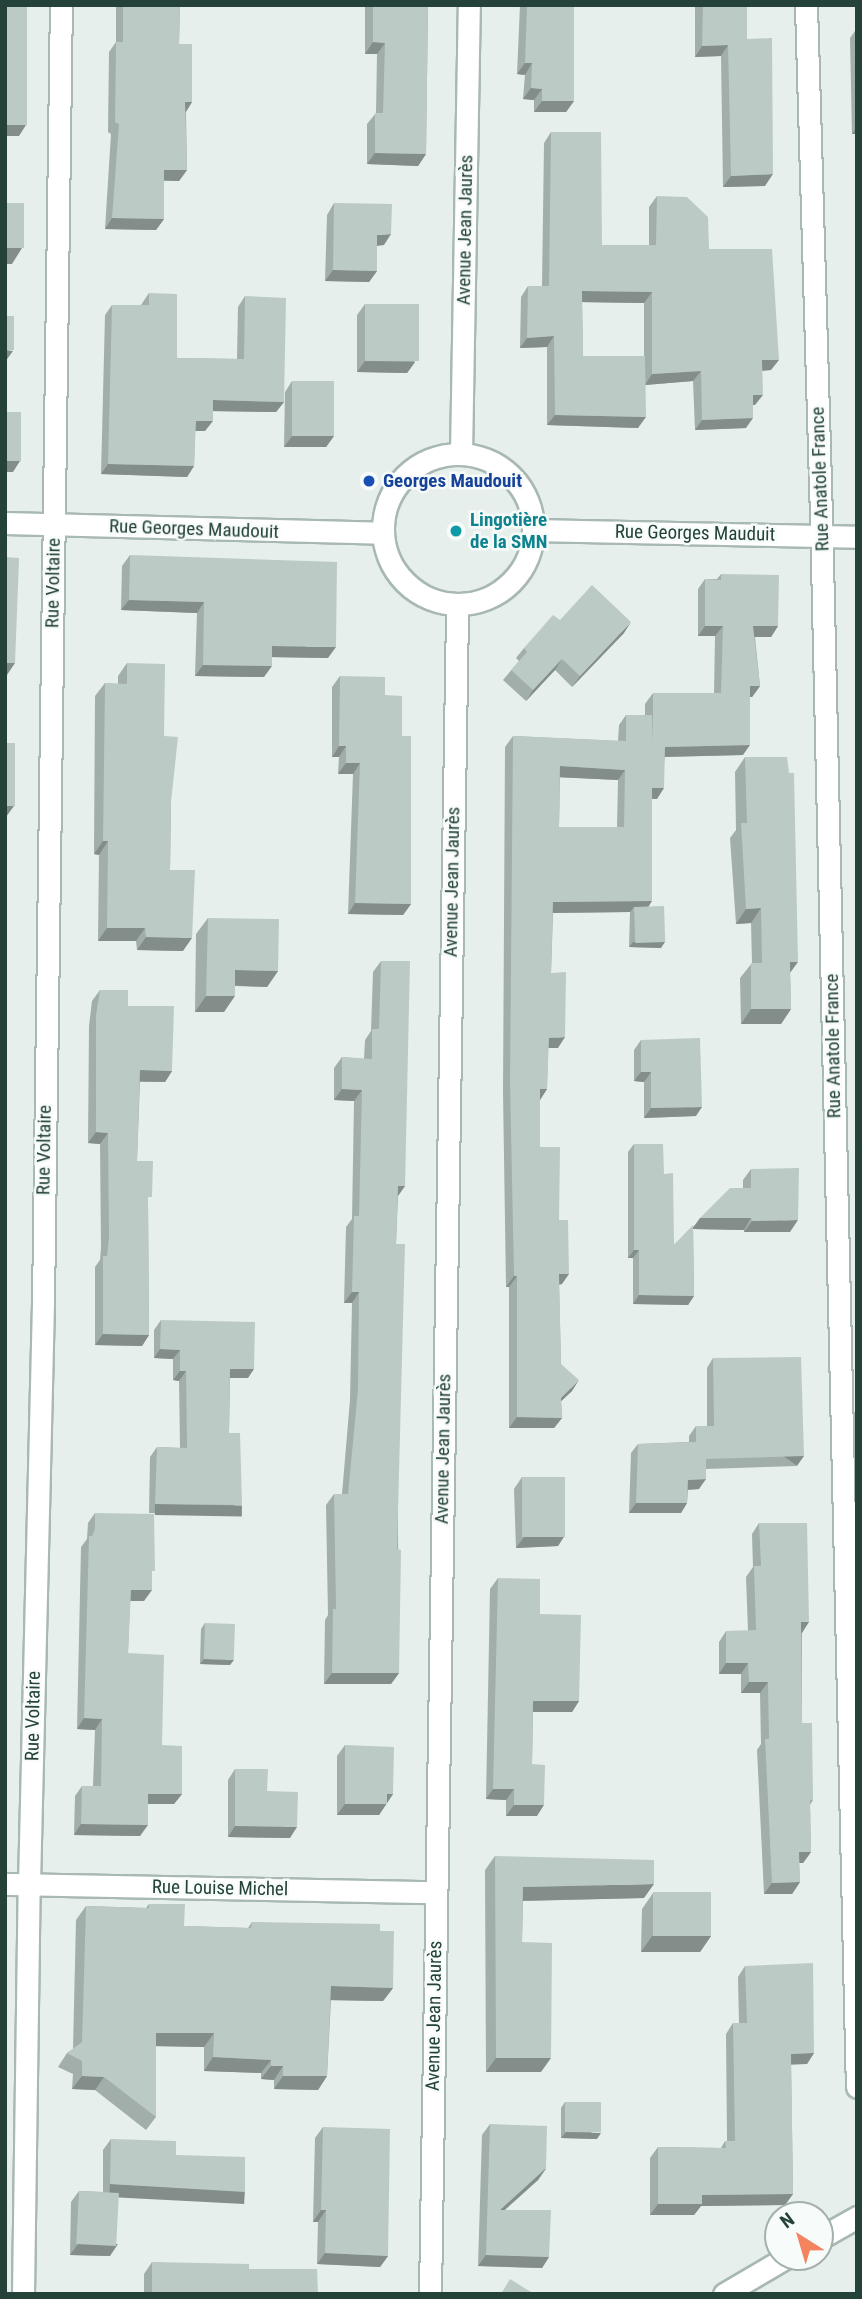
<!DOCTYPE html>
<meta charset="utf-8">
<style>
body{margin:0}
#map{position:relative;width:862px;height:2299px;overflow:hidden;background:#e6efeb;font-family:"Roboto Condensed",sans-serif}
div>[style]{position:absolute}
.roads{filter:drop-shadow(2px 0 #a8b8b2) drop-shadow(-2px 0 #a8b8b2) drop-shadow(0 2px #a8b8b2) drop-shadow(0 -2px #a8b8b2)}
.minor>*{height:21px;margin:-10.5px;padding:0 10.5px;transform-origin:10.5px;border-radius:10.5px;background:#fff}
.minor>.ring{margin:-10.5px;padding:0;box-sizing:content-box;background:none;border:21px solid #fff;border-radius:50%}
.wall>*{inset:0;background:#a1aea9}
.shaded-wall>*{inset:0;background:#838d89;transform-origin:0 0}
.building>*{inset:0;background:#bbcac4;transform-origin:0 0}
.dots>*{width:19px;height:19px;translate:-50% -50%;box-sizing:border-box;border:4px solid #f7fbf9;border-radius:50%}
span{translate:-50% -50%;white-space:nowrap;text-align:center;line-height:1.15;-webkit-text-stroke:5px #f7fbf9;paint-order:stroke}
.street-label{font-size:19px;color:#24423a}
.transit-label{font-size:19px;color:#164399;font-weight:700}
.left{translate:0 -50%;text-align:left}
.culture-label{font-size:19px;color:#0d838f;font-weight:700}
.frame{position:absolute;inset:0;border:7px solid #24423a;pointer-events:none}
.north{position:absolute;left:764px;top:2201px;width:70px;height:70px;box-sizing:border-box;background:#f7fbf9;border:2px solid #a3b1ad;border-radius:50%;rotate:323deg;font-size:19px;font-weight:700;line-height:28px;text-align:center;color:#24423a}
.north::after{content:'';display:block;margin:auto;width:24px;height:32px;background:#f4845f;clip-path:polygon(50% 0,100% 100%,50% 72%,0 100%)}
</style>
<div id="map">
<div class="roads">
<div class="minor">
<div style="left:806px;top:5px;width:512px;rotate:88.32deg"></div>
<div style="left:821px;top:517px;width:1570px;rotate:88.69deg"></div>
<div style="left:461px;top:454px;width:449px;rotate:-89deg"></div>
<div class="ring" style="left:383px;top:454px;width:129px;height:129px"></div>
<div style="left:5px;top:523px;width:377px;rotate:1.5deg"></div>
<div style="left:533px;top:530px;width:324px;rotate:1.2deg"></div>
<div style="left:5px;top:1884px;width:430px;rotate:1.1deg"></div>
<div style="left:820px;top:2238px;width:43px;rotate:-29.6deg"></div>
<div style="left:23px;top:2294px;width:410px;rotate:-89.2deg"></div>
<div style="left:29px;top:1884px;width:581px;rotate:-88.62deg"></div>
<div style="left:43px;top:1303px;width:1298px;rotate:-89.21deg"></div>
<div style="left:430px;top:2294px;width:1690px;rotate:-89.08deg"></div>
<div style="left:724px;top:2294px;width:73px;rotate:-30.4deg"></div>
</div>
</div>
<div class="wall">
<div style="clip-path:polygon(116px 5px,180px 5px,179px 44px,192px 102px,186px 112px,187px 170px,179px 181px,164px 181px,164px 219px,156px 230px,105px 229px,111px 134px,108px 132px,109px 52px,116px 42px)"></div>
<div style="clip-path:polygon(365px 5px,428px 5px,426px 154px,418px 166px,367px 164px,367px 124px,376px 113px,377px 54px,365px 54px)"></div>
<div style="clip-path:polygon(520px 5px,574px 5px,574px 101px,566px 112px,534px 112px,534px 100px,523px 99px,525px 75px,517px 74px)"></div>
<div style="clip-path:polygon(695px 5px,747px 5px,747px 39px,765px 186px,723px 187px,721px 56px,695px 57px)"></div>
<div style="clip-path:polygon(857px 28px,857px 134px,852px 134px,850px 38px)"></div>
<div style="clip-path:polygon(evenodd,551px 132px,602px 245px,649px 245px,649px 207px,657px 196px,709px 249px,771px 370px,762px 371px,755px 405px,753px 405px,746px 428px,695px 430px,693px 381px,645px 385px,638px 428px,547px 425px,547px 347px,520px 348px,521px 297px,528px 286px,542px 286px,544px 143px,551px 132px,582px 302px,644px 303px,644px 356px,583px 356px,582px 302px)"></div>
<div style="clip-path:polygon(334px 203px,384px 245px,377px 246px,377px 271px,369px 282px,325px 281px,327px 215px)"></div>
<div style="clip-path:polygon(149px 293px,177px 358px,237px 359px,238px 307px,245px 296px,284px 402px,276px 412px,213px 411px,205px 431px,195px 431px,194px 466px,187px 477px,101px 474px,105px 315px,112px 305px,141px 305px)"></div>
<div style="clip-path:polygon(365px 304px,415px 362px,407px 373px,357px 372px,357px 315px)"></div>
<div style="clip-path:polygon(292px 381px,334px 436px,326px 447px,284px 447px,285px 392px)"></div>
<div style="clip-path:polygon(130px 555px,328px 658px,272px 657px,264px 677px,195px 676px,197px 613px,121px 610px,122px 566px)"></div>
<div style="clip-path:polygon(evenodd,721px 574px,778px 626px,771px 637px,755px 637px,760px 686px,752px 697px,750px 697px,743px 755px,665px 757px,657px 799px,652px 799px,648px 906px,661px 948px,629px 947px,630px 912px,553px 913px,551px 973px,558px 1048px,548px 1048px,547px 1089px,540px 1100px,540px 1147px,559px 1220px,562px 1284px,559px 1285px,561px 1364px,572px 1391px,561px 1401px,562px 1418px,554px 1428px,509px 1428px,509px 1287px,506px 1287px,503px 1092px,505px 747px,513px 736px,618px 741px,619px 725px,626px 715px,645px 715px,645px 704px,653px 693px,714px 693px,715px 636px,698px 636px,698px 589px,705px 579px,717px 579px,721px 574px,560px 777px,618px 780px,617px 827px,559px 827px,560px 777px)"></div>
<div style="clip-path:polygon(560px 620px,624px 633px,572px 687px,555px 670px,526px 701px,503px 680px,519px 661px,516px 658px,524px 648px)"></div>
<div style="clip-path:polygon(127px 663px,164px 736px,171px 802px,170px 870px,183px 951px,137px 950px,136px 941px,98px 941px,99px 855px,94px 854px,95px 696px,105px 683px,118px 684px,118px 676px)"></div>
<div style="clip-path:polygon(340px 676px,385px 695px,402px 736px,411px 904px,403px 915px,348px 914px,353px 774px,338px 774px,339px 757px,332px 757px,332px 687px)"></div>
<div style="clip-path:polygon(745px 757px,790px 973px,791px 1009px,781px 1024px,741px 1024px,740px 978px,752px 963px,751px 923px,736px 924px,730px 838px,736px 830px,735px 772px)"></div>
<div style="clip-path:polygon(208px 918px,278px 971px,267px 987px,235px 986px,224px 1012px,195px 1012px,196px 934px)"></div>
<div style="clip-path:polygon(381px 961px,405px 1186px,398px 1196px,396px 1244px,399px 1673px,391px 1684px,324px 1684px,325px 1620px,328px 1615px,326px 1505px,334px 1494px,342px 1494px,350px 1400px,352px 1303px,344px 1303px,346px 1227px,352px 1219px,354px 1101px,334px 1100px,334px 1068px,342px 1057px,364px 1059px,365px 1040px,371px 1031px,373px 972px)"></div>
<div style="clip-path:polygon(100px 990px,128px 1006px,172px 1071px,165px 1082px,140px 1082px,137px 1161px,148px 1203px,149px 1335px,142px 1346px,95px 1345px,95px 1267px,100px 1260px,101px 1248px,100px 1144px,88px 1143px,89px 1026px,92px 1001px)"></div>
<div style="clip-path:polygon(641px 1040px,696px 1116px,644px 1118px,644px 1082px,634px 1081px,634px 1050px)"></div>
<div style="clip-path:polygon(634px 1144px,664px 1174px,674px 1245px,693px 1227px,743px 1188px,743px 1180px,751px 1169px,790px 1232px,744px 1232px,744px 1230px,693px 1229px,694px 1296px,688px 1305px,633px 1304px,633px 1258px,628px 1258px,628px 1152px)"></div>
<div style="clip-path:polygon(161px 1320px,248px 1378px,230px 1378px,229px 1433px,235px 1514px,149px 1513px,150px 1457px,157px 1447px,180px 1448px,179px 1381px,173px 1380px,173px 1359px,154px 1358px,154px 1330px)"></div>
<div style="clip-path:polygon(713px 1358px,797px 1466px,706px 1469px,699px 1489px,688px 1490px,687px 1503px,681px 1513px,629px 1513px,631px 1453px,638px 1444px,689px 1442px,689px 1436px,696px 1426px,707px 1426px,707px 1368px)"></div>
<div style="clip-path:polygon(522px 1477px,565px 1535px,558px 1546px,516px 1548px,514px 1489px)"></div>
<div style="clip-path:polygon(95px 1513px,152px 1576px,144px 1601px,130px 1601px,128px 1653px,162px 1745px,182px 1794px,174px 1804px,148px 1804px,140px 1836px,74px 1835px,75px 1796px,82px 1786px,93px 1786px,95px 1730px,77px 1729px,81px 1547px,87px 1539px,88px 1523px)"></div>
<div style="clip-path:polygon(759px 1523px,802px 1633px,802px 1723px,813px 1800px,810px 1805px,811px 1852px,803px 1863px,799px 1863px,800px 1882px,792px 1894px,764px 1894px,757px 1750px,761px 1744px,760px 1693px,741px 1693px,741px 1674px,719px 1674px,719px 1642px,726px 1631px,748px 1631px,746px 1577px,753px 1567px,752px 1534px)"></div>
<div style="clip-path:polygon(498px 1578px,540px 1614px,579px 1701px,572px 1712px,533px 1712px,532px 1764px,537px 1816px,506px 1816px,506px 1800px,486px 1799px,490px 1589px)"></div>
<div style="clip-path:polygon(205px 1623px,230px 1665px,200px 1664px,201px 1629px)"></div>
<div style="clip-path:polygon(345px 1745px,393px 1794px,379px 1815px,337px 1815px,337px 1756px)"></div>
<div style="clip-path:polygon(235px 1769px,267px 1791px,290px 1838px,228px 1837px,228px 1780px)"></div>
<div style="clip-path:polygon(495px 1856px,644px 1898px,523px 1901px,522px 1942px,541px 2072px,486px 2072px,485px 1870px)"></div>
<div style="clip-path:polygon(653px 1893px,711px 1936px,700px 1952px,641px 1952px,642px 1909px)"></div>
<div style="clip-path:polygon(149px 1904px,184px 1926px,248px 1928px,252px 1922px,380px 1931px,393px 1988px,383px 2001px,331px 2000px,327px 2076px,318px 2090px,274px 2089px,274px 2080px,261px 2079px,261px 2073px,204px 2071px,204px 2047px,156px 2046px,156px 2117px,146px 2130px,95px 2090px,72px 2089px,73px 2074px,58px 2067px,67px 2053px,73px 2049px,76px 1920px,86px 1906px,146px 1908px)"></div>
<div style="clip-path:polygon(745px 1966px,814px 2053px,807px 2064px,791px 2064px,793px 2194px,785px 2205px,701px 2206px,694px 2215px,650px 2215px,650px 2158px,658px 2147px,721px 2148px,725px 2141px,727px 2141px,726px 2034px,733px 2023px,739px 2023px,738px 1977px)"></div>
<div style="clip-path:polygon(565px 2102px,597px 2139px,561px 2138px,561px 2108px)"></div>
<div style="clip-path:polygon(490px 2124px,546px 2169px,538px 2180px,505px 2210px,549px 2257px,542px 2268px,478px 2266px,482px 2135px)"></div>
<div style="clip-path:polygon(323px 2127px,388px 2256px,380px 2267px,317px 2264px,318px 2222px,313px 2222px,315px 2138px)"></div>
<div style="clip-path:polygon(111px 2139px,176px 2155px,245px 2192px,237px 2203px,118px 2196px,110px 2256px,70px 2255px,71px 2202px,79px 2191px,103px 2192px,103px 2150px)"></div>
<div style="clip-path:polygon(152px 2262px,249px 2269px,318px 2294px,144px 2294px,144px 2274px)"></div>
</div>
<div class="shaded-wall">
<div style="clip-path:polygon(373px 42px,385px 43px,377px 54px,365px 54px)"></div>
<div style="clip-path:polygon(728px 45px,721px 56px,695px 57px,702px 46px)"></div>
<div style="clip-path:polygon(525px 63px,532px 63px,525px 75px,517px 74px)"></div>
<div style="clip-path:polygon(531px 88px,542px 89px,534px 100px,523px 99px)"></div>
<div style="clip-path:polygon(542px 101px,574px 101px,566px 112px,534px 112px)"></div>
<div style="clip-path:polygon(185px 102px,192px 102px,185px 113px)"></div>
<div style="clip-path:polygon(5px 125px,26px 125px,19px 136px,5px 136px)"></div>
<div style="clip-path:polygon(857px 127px,857px 134px,852px 134px)"></div>
<div style="clip-path:polygon(375px 153px,426px 154px,418px 166px,367px 164px)"></div>
<div style="clip-path:polygon(164px 170px,187px 170px,179px 181px,157px 180px)"></div>
<div style="clip-path:polygon(773px 174px,765px 186px,723px 187px,731px 176px)"></div>
<div style="clip-path:polygon(112px 218px,164px 219px,156px 230px,105px 229px)"></div>
<div style="clip-path:polygon(391px 234px,384px 245px,370px 246px,377px 235px)"></div>
<div style="clip-path:polygon(5px 248px,22px 248px,12px 264px,5px 264px)"></div>
<div style="clip-path:polygon(333px 270px,377px 271px,369px 282px,325px 281px)"></div>
<div style="clip-path:polygon(582px 291px,652px 292px,644px 303px,574px 302px)"></div>
<div style="clip-path:polygon(554px 336px,547px 347px,520px 348px,527px 338px)"></div>
<div style="clip-path:polygon(5px 350px,13px 351px,5px 362px)"></div>
<div style="clip-path:polygon(762px 360px,779px 360px,771px 370px,755px 371px)"></div>
<div style="clip-path:polygon(365px 361px,415px 362px,407px 373px,357px 372px)"></div>
<div style="clip-path:polygon(701px 371px,693px 381px,645px 385px,652px 374px)"></div>
<div style="clip-path:polygon(753px 395px,763px 395px,755px 405px,746px 405px)"></div>
<div style="clip-path:polygon(213px 400px,284px 402px,276px 412px,206px 411px)"></div>
<div style="clip-path:polygon(555px 415px,646px 417px,638px 428px,547px 425px)"></div>
<div style="clip-path:polygon(753px 418px,746px 428px,695px 430px,702px 420px)"></div>
<div style="clip-path:polygon(196px 421px,213px 421px,205px 431px,188px 431px)"></div>
<div style="clip-path:polygon(292px 436px,334px 436px,326px 447px,284px 447px)"></div>
<div style="clip-path:polygon(5px 461px,20px 461px,13px 472px,5px 472px)"></div>
<div style="clip-path:polygon(108px 464px,194px 466px,187px 477px,101px 474px)"></div>
<div style="clip-path:polygon(129px 600px,204px 602px,197px 613px,121px 610px)"></div>
<div style="clip-path:polygon(631px 622px,624px 633px,572px 687px,580px 676px)"></div>
<div style="clip-path:polygon(705px 626px,723px 626px,715px 636px,698px 636px)"></div>
<div style="clip-path:polygon(753px 626px,778px 626px,771px 637px,746px 637px)"></div>
<div style="clip-path:polygon(272px 646px,336px 647px,328px 658px,265px 657px)"></div>
<div style="clip-path:polygon(562px 659px,555px 670px,526px 701px,533px 690px)"></div>
<div style="clip-path:polygon(5px 663px,15px 663px,7px 675px,5px 675px)"></div>
<div style="clip-path:polygon(203px 665px,272px 666px,264px 677px,195px 676px)"></div>
<div style="clip-path:polygon(750px 686px,760px 686px,752px 697px,742px 697px)"></div>
<div style="clip-path:polygon(750px 745px,743px 755px,658px 757px,665px 747px)"></div>
<div style="clip-path:polygon(339px 746px,346px 746px,339px 757px,332px 757px)"></div>
<div style="clip-path:polygon(346px 763px,360px 763px,353px 774px,338px 774px)"></div>
<div style="clip-path:polygon(560px 766px,625px 770px,618px 780px,553px 777px)"></div>
<div style="clip-path:polygon(652px 788px,664px 788px,657px 799px,645px 798px)"></div>
<div style="clip-path:polygon(5px 806px,14px 806px,6px 817px,5px 817px)"></div>
<div style="clip-path:polygon(103px 841px,108px 841px,99px 855px,94px 854px)"></div>
<div style="clip-path:polygon(652px 901px,645px 912px,634px 907px,630px 912px,546px 913px,553px 902px)"></div>
<div style="clip-path:polygon(355px 903px,411px 904px,403px 915px,348px 914px)"></div>
<div style="clip-path:polygon(761px 908px,751px 923px,736px 924px,746px 909px)"></div>
<div style="clip-path:polygon(107px 928px,145px 928px,136px 941px,98px 941px)"></div>
<div style="clip-path:polygon(146px 937px,192px 938px,183px 951px,137px 950px)"></div>
<div style="clip-path:polygon(633px 942px,665px 942px,661px 948px,629px 947px)"></div>
<div style="clip-path:polygon(790px 962px,798px 962px,787px 977px)"></div>
<div style="clip-path:polygon(235px 970px,278px 971px,267px 987px,224px 985px)"></div>
<div style="clip-path:polygon(206px 996px,235px 996px,224px 1012px,195px 1012px)"></div>
<div style="clip-path:polygon(751px 1009px,791px 1009px,781px 1024px,741px 1024px)"></div>
<div style="clip-path:polygon(565px 1037px,558px 1048px,541px 1048px,549px 1038px)"></div>
<div style="clip-path:polygon(140px 1070px,172px 1071px,165px 1082px,132px 1081px)"></div>
<div style="clip-path:polygon(641px 1072px,651px 1072px,644px 1082px,634px 1081px)"></div>
<div style="clip-path:polygon(342px 1089px,362px 1090px,354px 1101px,334px 1100px)"></div>
<div style="clip-path:polygon(540px 1089px,547px 1089px,540px 1100px)"></div>
<div style="clip-path:polygon(702px 1107px,696px 1116px,644px 1118px,651px 1108px)"></div>
<div style="clip-path:polygon(96px 1132px,108px 1133px,100px 1144px,88px 1143px)"></div>
<div style="clip-path:polygon(398px 1186px,405px 1186px,397px 1197px)"></div>
<div style="clip-path:polygon(700px 1218px,751px 1218px,744px 1230px,692px 1229px)"></div>
<div style="clip-path:polygon(798px 1220px,790px 1232px,744px 1232px,752px 1221px)"></div>
<div style="clip-path:polygon(634px 1250px,639px 1250px,633px 1258px,628px 1258px)"></div>
<div style="clip-path:polygon(559px 1274px,569px 1274px,562px 1284px,552px 1285px)"></div>
<div style="clip-path:polygon(514px 1276px,517px 1276px,509px 1287px,506px 1287px)"></div>
<div style="clip-path:polygon(352px 1292px,359px 1292px,352px 1303px,344px 1303px)"></div>
<div style="clip-path:polygon(639px 1295px,694px 1296px,688px 1305px,633px 1304px)"></div>
<div style="clip-path:polygon(103px 1334px,149px 1335px,142px 1346px,95px 1345px)"></div>
<div style="clip-path:polygon(160px 1349px,180px 1350px,173px 1359px,154px 1358px)"></div>
<div style="clip-path:polygon(230px 1369px,254px 1369px,248px 1378px,223px 1378px)"></div>
<div style="clip-path:polygon(180px 1371px,186px 1371px,179px 1381px,173px 1380px)"></div>
<div style="clip-path:polygon(579px 1380px,572px 1391px,554px 1408px,561px 1398px)"></div>
<div style="clip-path:polygon(517px 1417px,562px 1418px,554px 1428px,509px 1428px)"></div>
<div style="left:804px;top:1456px;width:12px;height:98px;rotate:125deg"></div>
<div style="clip-path:polygon(706px 1479px,699px 1489px,681px 1490px,688px 1480px)"></div>
<div style="clip-path:polygon(636px 1503px,687px 1503px,681px 1513px,629px 1513px)"></div>
<div style="left:155px;top:1504px;width:87px;height:11px;rotate:1deg"></div>
<div style="clip-path:polygon(565px 1535px,558px 1546px,516px 1548px,524px 1537px)"></div>
<div style="clip-path:polygon(131px 1590px,152px 1590px,144px 1601px,123px 1601px)"></div>
<div style="clip-path:polygon(801px 1622px,809px 1622px,802px 1633px,793px 1633px)"></div>
<div style="clip-path:polygon(204px 1659px,234px 1660px,230px 1665px,200px 1664px)"></div>
<div style="clip-path:polygon(726px 1663px,748px 1663px,741px 1674px,719px 1674px)"></div>
<div style="clip-path:polygon(332px 1673px,399px 1673px,391px 1684px,324px 1684px)"></div>
<div style="clip-path:polygon(749px 1682px,768px 1682px,760px 1693px,741px 1693px)"></div>
<div style="clip-path:polygon(533px 1701px,579px 1701px,572px 1712px,526px 1712px)"></div>
<div style="clip-path:polygon(84px 1718px,102px 1719px,95px 1730px,77px 1729px)"></div>
<div style="clip-path:polygon(493px 1789px,514px 1789px,506px 1800px,486px 1799px)"></div>
<div style="clip-path:polygon(148px 1794px,182px 1794px,174px 1804px,140px 1804px)"></div>
<div style="clip-path:polygon(387px 1794px,393px 1794px,379px 1815px,337px 1815px,345px 1804px)"></div>
<div style="clip-path:polygon(514px 1805px,544px 1805px,537px 1816px,506px 1816px)"></div>
<div style="clip-path:polygon(81px 1824px,148px 1825px,140px 1836px,74px 1835px)"></div>
<div style="clip-path:polygon(235px 1826px,297px 1827px,290px 1838px,228px 1837px)"></div>
<div style="clip-path:polygon(799px 1852px,811px 1852px,803px 1863px,791px 1863px)"></div>
<div style="clip-path:polygon(800px 1882px,792px 1894px,764px 1894px,772px 1883px)"></div>
<div style="clip-path:polygon(654px 1884px,644px 1898px,513px 1901px,523px 1887px)"></div>
<div style="clip-path:polygon(652px 1936px,711px 1936px,700px 1952px,641px 1952px)"></div>
<div style="clip-path:polygon(331px 1986px,393px 1988px,383px 2001px,322px 2000px)"></div>
<div style="clip-path:polygon(156px 2033px,214px 2033px,204px 2047px,147px 2046px)"></div>
<div style="clip-path:polygon(814px 2053px,807px 2064px,784px 2065px,791px 2054px)"></div>
<div style="clip-path:polygon(213px 2057px,271px 2060px,261px 2073px,204px 2071px)"></div>
<div style="clip-path:polygon(496px 2058px,551px 2058px,541px 2072px,486px 2072px)"></div>
<div style="clip-path:polygon(271px 2066px,283px 2066px,274px 2080px,261px 2079px)"></div>
<div style="clip-path:polygon(82px 2076px,104px 2077px,95px 2090px,72px 2089px)"></div>
<div style="clip-path:polygon(283px 2076px,327px 2076px,318px 2090px,274px 2089px)"></div>
<div style="clip-path:polygon(566px 2132px,601px 2133px,597px 2139px,561px 2138px)"></div>
<div style="clip-path:polygon(546px 2168px,538px 2180px,492px 2221px,500px 2210px)"></div>
<div style="left:110px;top:2184px;width:135px;height:13px;rotate:3deg"></div>
<div style="clip-path:polygon(793px 2194px,785px 2205px,701px 2206px,694px 2215px,650px 2215px,658px 2204px,702px 2195px)"></div>
<div style="clip-path:polygon(321px 2210px,326px 2210px,318px 2222px,313px 2222px)"></div>
<div style="clip-path:polygon(78px 2244px,118px 2244px,110px 2256px,70px 2255px)"></div>
<div style="clip-path:polygon(325px 2253px,388px 2256px,380px 2267px,317px 2264px)"></div>
<div style="clip-path:polygon(486px 2255px,549px 2257px,542px 2268px,478px 2266px)"></div>
</div>
<div class="building">
<div style="left:5px;top:5px;width:22px;height:120px"></div>
<div style="clip-path:polygon(123px 5px,180px 5px,179px 44px,192px 44px,192px 102px,185px 102px,187px 170px,164px 170px,164px 219px,112px 218px,119px 124px,115px 122px,116px 42px,123px 42px)"></div>
<div style="clip-path:polygon(373px 5px,428px 5px,426px 154px,375px 153px,375px 113px,383px 113px,385px 43px,373px 42px)"></div>
<div style="clip-path:polygon(527px 5px,574px 5px,574px 101px,542px 101px,542px 89px,531px 88px,532px 63px,525px 63px)"></div>
<div style="clip-path:polygon(703px 5px,747px 5px,747px 39px,772px 38px,773px 174px,731px 176px,728px 45px,702px 46px)"></div>
<div style="clip-path:polygon(551px 132px,601px 132px,602px 245px,656px 245px,657px 196px,687px 197px,708px 217px,709px 249px,772px 249px,779px 360px,762px 360px,763px 395px,753px 395px,753px 418px,702px 420px,701px 371px,652px 374px,652px 292px,582px 291px,583px 356px,645px 356px,646px 417px,555px 415px,554px 336px,527px 338px,528px 286px,549px 286px)"></div>
<div style="left:5px;top:203px;width:19px;height:45px"></div>
<div style="clip-path:polygon(334px 203px,392px 204px,391px 234px,377px 235px,377px 271px,333px 270px)"></div>
<div style="clip-path:polygon(149px 293px,177px 294px,177px 358px,244px 359px,245px 296px,286px 298px,284px 402px,213px 400px,213px 421px,196px 421px,194px 466px,108px 464px,112px 305px,149px 305px)"></div>
<div style="left:365px;top:304px;width:54px;height:57px"></div>
<div style="left:5px;top:316px;width:9px;height:34px"></div>
<div style="left:292px;top:381px;width:42px;height:55px"></div>
<div style="left:5px;top:412px;width:16px;height:49px"></div>
<div style="clip-path:polygon(130px 555px,337px 562px,336px 647px,272px 646px,272px 666px,203px 665px,204px 602px,129px 600px)"></div>
<div style="clip-path:polygon(5px 557px,19px 558px,15px 663px,5px 663px)"></div>
<div style="clip-path:polygon(evenodd,721px 574px,779px 575px,778px 626px,753px 626px,760px 686px,750px 686px,750px 745px,665px 747px,664px 788px,652px 788px,652px 901px,553px 902px,551px 973px,566px 972px,565px 1037px,549px 1038px,547px 1089px,540px 1089px,540px 1147px,560px 1147px,559px 1220px,568px 1220px,569px 1274px,559px 1274px,561px 1364px,579px 1380px,561px 1398px,562px 1418px,517px 1417px,517px 1276px,514px 1276px,510px 1082px,513px 736px,626px 741px,626px 715px,652px 715px,653px 742px,653px 693px,721px 693px,723px 626px,705px 626px,705px 579px,721px 580px,721px 574px,560px 766px,625px 770px,624px 827px,559px 827px,560px 766px)"></div>
<div style="clip-path:polygon(592px 585px,631px 622px,580px 676px,562px 659px,533px 690px,511px 670px,527px 652px,524px 648px,553px 615px,560px 620px)"></div>
<div style="clip-path:polygon(127px 663px,165px 664px,164px 736px,178px 737px,171px 802px,170px 870px,195px 870px,192px 938px,146px 937px,145px 928px,107px 928px,108px 841px,103px 841px,105px 683px,127px 684px)"></div>
<div style="clip-path:polygon(340px 676px,385px 677px,385px 695px,402px 696px,402px 736px,411px 736px,411px 904px,355px 903px,360px 763px,346px 763px,346px 746px,339px 746px)"></div>
<div style="left:5px;top:743px;width:10px;height:63px"></div>
<div style="clip-path:polygon(745px 757px,787px 757px,789px 773px,794px 773px,798px 962px,790px 962px,791px 1009px,751px 1009px,751px 963px,762px 963px,761px 908px,746px 909px,741px 823px,747px 823px)"></div>
<div style="left:664px;top:906px;width:36px;height:30px;rotate:88deg"></div>
<div style="clip-path:polygon(208px 918px,279px 919px,278px 971px,235px 970px,235px 996px,206px 996px)"></div>
<div style="clip-path:polygon(381px 961px,410px 961px,405px 1186px,398px 1186px,396px 1244px,405px 1244px,397px 1549px,401px 1550px,399px 1673px,332px 1673px,333px 1609px,336px 1609px,334px 1494px,348px 1494px,358px 1389px,359px 1292px,352px 1292px,354px 1216px,359px 1216px,362px 1090px,342px 1089px,342px 1057px,372px 1059px,372px 1029px,379px 1029px)"></div>
<div style="clip-path:polygon(100px 990px,128px 990px,128px 1006px,174px 1006px,172px 1071px,140px 1070px,137px 1161px,153px 1161px,152px 1197px,148px 1197px,149px 1335px,103px 1334px,103px 1256px,107px 1256px,109px 1237px,108px 1133px,96px 1132px,96px 1015px)"></div>
<div style="clip-path:polygon(700px 1038px,702px 1107px,651px 1108px,651px 1072px,641px 1072px,641px 1040px)"></div>
<div style="clip-path:polygon(634px 1144px,663px 1144px,664px 1174px,673px 1173px,674px 1245px,693px 1225px,694px 1296px,639px 1295px,639px 1250px,634px 1250px)"></div>
<div style="clip-path:polygon(799px 1168px,798px 1220px,752px 1221px,751px 1218px,700px 1218px,730px 1188px,751px 1188px,751px 1169px)"></div>
<div style="clip-path:polygon(161px 1320px,255px 1322px,254px 1369px,230px 1369px,229px 1433px,240px 1433px,242px 1505px,155px 1504px,157px 1447px,187px 1448px,186px 1371px,180px 1371px,180px 1350px,160px 1349px)"></div>
<div style="clip-path:polygon(801px 1357px,804px 1456px,706px 1459px,706px 1479px,688px 1480px,687px 1503px,636px 1503px,638px 1444px,696px 1442px,696px 1426px,714px 1426px,713px 1358px)"></div>
<div style="left:522px;top:1477px;width:43px;height:60px"></div>
<div style="clip-path:polygon(95px 1513px,154px 1514px,155px 1571px,152px 1571px,152px 1590px,131px 1590px,128px 1653px,164px 1655px,162px 1745px,182px 1746px,182px 1794px,148px 1794px,148px 1825px,81px 1824px,82px 1786px,101px 1786px,102px 1719px,84px 1718px,89px 1536px,92px 1536px,95px 1529px)"></div>
<div style="clip-path:polygon(759px 1523px,807px 1523px,809px 1622px,801px 1622px,802px 1723px,812px 1723px,813px 1800px,810px 1800px,811px 1852px,799px 1852px,800px 1882px,772px 1883px,765px 1739px,769px 1739px,768px 1682px,749px 1682px,748px 1663px,726px 1663px,726px 1631px,756px 1630px,754px 1566px,761px 1566px)"></div>
<div style="clip-path:polygon(498px 1578px,540px 1579px,540px 1614px,581px 1615px,579px 1701px,533px 1701px,532px 1764px,545px 1765px,544px 1805px,514px 1805px,514px 1789px,493px 1789px)"></div>
<div style="left:205px;top:1623px;width:30px;height:36px;rotate:2deg"></div>
<div style="clip-path:polygon(345px 1745px,394px 1747px,393px 1794px,387px 1794px,387px 1804px,345px 1804px)"></div>
<div style="clip-path:polygon(235px 1769px,268px 1769px,267px 1791px,298px 1792px,297px 1827px,235px 1826px)"></div>
<div style="clip-path:polygon(495px 1856px,654px 1860px,654px 1884px,523px 1887px,522px 1942px,552px 1943px,551px 2058px,496px 2058px)"></div>
<div style="left:711px;top:1892px;width:44px;height:58px;rotate:90deg"></div>
<div style="clip-path:polygon(149px 1904px,185px 1904px,184px 1926px,251px 1928px,252px 1922px,380px 1924px,380px 1931px,394px 1931px,393px 1988px,331px 1986px,327px 2076px,283px 2076px,283px 2066px,271px 2066px,271px 2060px,213px 2057px,214px 2033px,156px 2033px,156px 2117px,104px 2077px,82px 2076px,82px 2061px,67px 2053px,82px 2042px,86px 1906px,149px 1908px)"></div>
<div style="clip-path:polygon(813px 1963px,814px 2053px,791px 2054px,793px 2194px,702px 2195px,702px 2204px,658px 2204px,658px 2147px,726px 2148px,725px 2141px,735px 2141px,733px 2023px,747px 2023px,745px 1966px)"></div>
<div style="left:565px;top:2102px;width:36px;height:30px"></div>
<div style="clip-path:polygon(490px 2124px,547px 2126px,546px 2168px,500px 2210px,551px 2210px,549px 2257px,486px 2255px)"></div>
<div style="clip-path:polygon(323px 2127px,390px 2129px,388px 2256px,325px 2253px,326px 2210px,321px 2210px)"></div>
<div style="clip-path:polygon(111px 2139px,176px 2141px,176px 2155px,245px 2157px,245px 2192px,110px 2184px)"></div>
<div style="left:79px;top:2191px;width:40px;height:53px;rotate:3deg"></div>
<div style="clip-path:polygon(152px 2262px,249px 2264px,249px 2269px,317px 2269px,318px 2294px,152px 2294px)"></div>
<div style="clip-path:polygon(510px 2279px,534px 2294px,501px 2294px)"></div>
</div>
<div class="dots">
<div style="left:369px;top:481px;background:#1a4fb4"></div>
<div style="left:456px;top:531px;background:#0f9aa8"></div>
</div>
<div class="street-label">
<span style="left:465px;top:230px;rotate:-89deg">Avenue Jean Jaurès</span>
<span style="left:820px;top:479px;rotate:-92deg">Rue Anatole France</span>
<span style="left:194px;top:529px;rotate:2deg">Rue Georges Maudouit</span>
<span style="left:695px;top:533px;rotate:1deg">Rue Georges Mauduit</span>
<span style="left:53px;top:583px;rotate:-89deg">Rue Voltaire</span>
<span style="left:452px;top:882px;rotate:-89deg">Avenue Jean Jaurès</span>
<span style="left:833px;top:1046px;rotate:-91deg">Rue Anatole France</span>
<span style="left:44px;top:1150px;rotate:-89deg">Rue Voltaire</span>
<span style="left:443px;top:1449px;rotate:-89deg">Avenue Jean Jaurès</span>
<span style="left:33px;top:1716px;rotate:-89deg">Rue Voltaire</span>
<span style="left:220px;top:1888px;rotate:1deg">Rue Louise Michel</span>
<span style="left:434px;top:2016px;rotate:-89deg">Avenue Jean Jaurès</span>
</div>
<div class="transit-label">
<span class="left" style="left:383px;top:481px">Georges Maudouit</span>
</div>
<div class="culture-label">
<span class="left" style="left:470px;top:531px">Lingotière<br>de la SMN</span>
</div>
<div class="frame"></div>
<div class="north">N</div>
</div>
